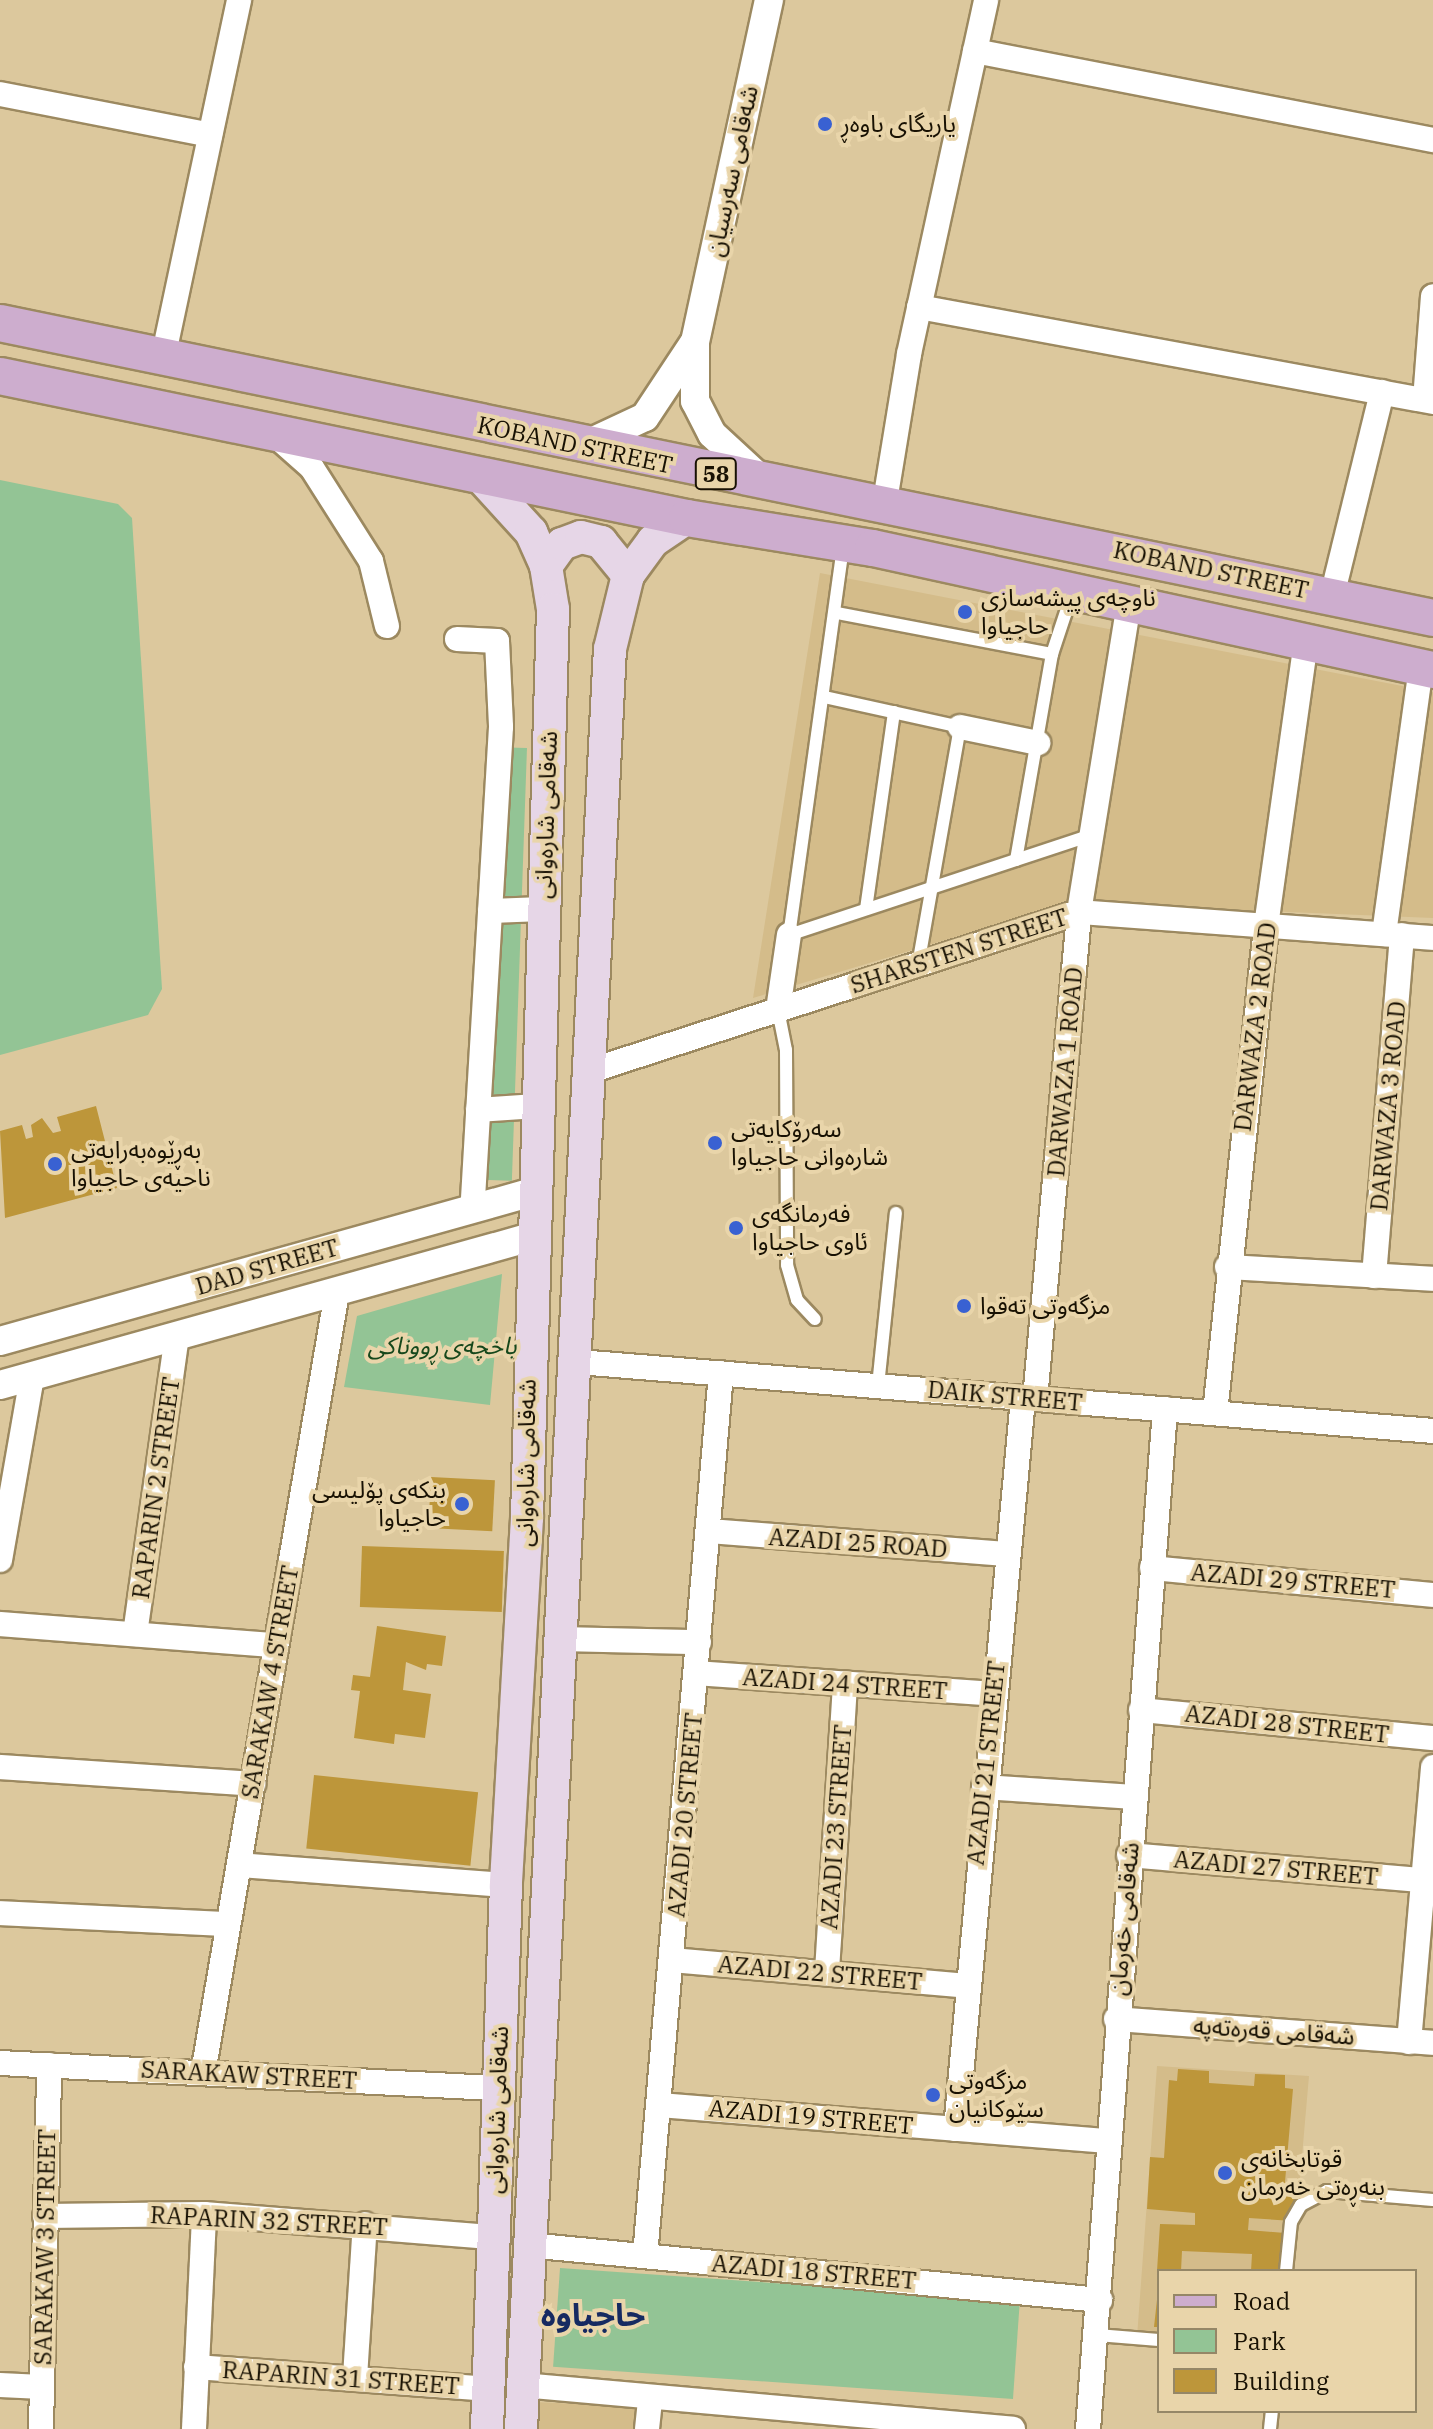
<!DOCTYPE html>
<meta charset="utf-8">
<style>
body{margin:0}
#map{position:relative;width:1433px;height:2429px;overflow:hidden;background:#dcc89d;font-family:"IBM Plex Serif","Noto Sans Arabic",serif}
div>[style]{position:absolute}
.built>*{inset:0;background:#d4bc8a}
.green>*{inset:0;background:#93c495;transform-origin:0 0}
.building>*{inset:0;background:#bd963a;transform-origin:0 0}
.roads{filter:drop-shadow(2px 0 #9c8960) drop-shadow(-2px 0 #9c8960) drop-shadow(0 2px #9c8960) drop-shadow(0 -2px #9c8960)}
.service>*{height:12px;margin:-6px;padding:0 6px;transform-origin:6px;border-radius:6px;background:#fff}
.minor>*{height:24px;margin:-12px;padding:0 12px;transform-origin:12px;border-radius:12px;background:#fff}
.tertiary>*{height:28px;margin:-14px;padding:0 14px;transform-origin:14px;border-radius:14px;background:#fff}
.secondary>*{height:32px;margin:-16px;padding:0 16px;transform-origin:16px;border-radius:16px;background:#e6d6e7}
.primary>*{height:36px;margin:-18px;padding:0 18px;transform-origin:18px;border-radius:18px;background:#cdadce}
.dots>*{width:22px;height:22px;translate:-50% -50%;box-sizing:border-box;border:4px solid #e9d5aa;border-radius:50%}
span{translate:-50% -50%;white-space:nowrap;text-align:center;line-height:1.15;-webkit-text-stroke:8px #e9d5aa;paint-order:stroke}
.shield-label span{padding:2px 6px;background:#e9d5aa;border:2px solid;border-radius:6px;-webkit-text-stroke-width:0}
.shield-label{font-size:22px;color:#181103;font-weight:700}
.poi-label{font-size:24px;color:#181103}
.left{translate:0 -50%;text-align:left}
.right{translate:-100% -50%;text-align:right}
.street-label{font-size:24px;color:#181103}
.park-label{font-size:24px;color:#15471b;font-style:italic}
.district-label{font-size:32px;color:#162a61;font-weight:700}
.legend{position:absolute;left:1157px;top:2269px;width:260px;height:144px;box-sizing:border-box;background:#e9d5aa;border:2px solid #958767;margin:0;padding:10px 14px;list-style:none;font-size:24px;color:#181103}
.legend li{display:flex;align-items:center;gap:16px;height:40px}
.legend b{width:40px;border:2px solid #958767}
</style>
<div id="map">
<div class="built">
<div style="clip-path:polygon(820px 573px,1433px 692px,1433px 918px,1069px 903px,753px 998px)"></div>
<div style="clip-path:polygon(1157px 2066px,1309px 2076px,1292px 2271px,1159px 2271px,1159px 2339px,1137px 2337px)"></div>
<div style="clip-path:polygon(535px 2402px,642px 2407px,640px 2429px,533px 2429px)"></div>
</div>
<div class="green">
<div style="clip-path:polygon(0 480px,118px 504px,132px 518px,162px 989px,148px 1015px,0 1055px)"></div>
<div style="left:497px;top:747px;width:30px;height:433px;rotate:2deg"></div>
<div style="clip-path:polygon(502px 1274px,490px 1405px,344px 1387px,357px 1316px)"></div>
<div style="left:560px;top:2268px;width:461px;height:99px;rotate:4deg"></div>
</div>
<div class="building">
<div style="clip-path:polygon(96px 1106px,117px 1188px,5px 1218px,0 1131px,22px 1125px,26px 1139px,33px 1137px,31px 1125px,42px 1118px,53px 1133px,61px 1131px,57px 1117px)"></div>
<div style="left:431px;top:1477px;width:64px;height:51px;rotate:3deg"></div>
<div style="left:362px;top:1546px;width:142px;height:61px;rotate:2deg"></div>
<div style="clip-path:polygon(377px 1626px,446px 1636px,442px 1666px,427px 1664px,426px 1670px,406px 1662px,403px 1690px,431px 1694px,425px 1738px,395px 1734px,394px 1744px,354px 1738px,360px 1691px,351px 1690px,353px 1675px,370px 1677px)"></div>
<div style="left:314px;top:1775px;width:165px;height:74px;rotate:6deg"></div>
<div style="clip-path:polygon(1178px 2069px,1209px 2071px,1209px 2083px,1254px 2086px,1255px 2074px,1285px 2075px,1285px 2088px,1293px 2089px,1285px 2182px,1295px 2182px,1293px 2221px,1249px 2218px,1248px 2230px,1285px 2233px,1283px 2271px,1251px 2271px,1252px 2254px,1182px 2251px,1181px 2271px,1157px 2271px,1160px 2224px,1195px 2225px,1195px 2213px,1147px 2209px,1150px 2157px,1164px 2158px,1169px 2080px,1177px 2081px)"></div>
<div style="clip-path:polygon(1159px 2282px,1159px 2327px,1154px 2327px)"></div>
</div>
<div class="roads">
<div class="service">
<div style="left:843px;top:547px;width:392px;rotate:97.9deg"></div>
<div style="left:789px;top:935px;width:319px;rotate:-18.3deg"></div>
<div style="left:837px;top:613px;width:219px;rotate:10.8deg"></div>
<div style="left:824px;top:697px;width:139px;rotate:12.4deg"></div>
<div style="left:960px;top:727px;width:241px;rotate:100deg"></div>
<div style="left:1016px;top:860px;width:209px;rotate:-80.1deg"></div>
<div style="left:1052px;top:654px;width:63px;rotate:-71.6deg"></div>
<div style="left:866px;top:909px;width:199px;rotate:-81.9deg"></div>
<div style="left:778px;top:1010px;width:41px;rotate:78.7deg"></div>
<div style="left:786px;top:1050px;width:215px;rotate:89.7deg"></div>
<div style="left:787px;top:1265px;width:36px;rotate:74deg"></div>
<div style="left:797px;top:1300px;width:26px;rotate:47deg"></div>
<div style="left:878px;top:1386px;width:174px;rotate:-84.1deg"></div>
<div style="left:1286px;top:2271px;width:49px;rotate:-84.2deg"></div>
<div style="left:1291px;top:2222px;width:20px;rotate:-60deg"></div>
<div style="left:1301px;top:2205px;width:30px;rotate:-28deg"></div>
<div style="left:1327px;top:2191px;width:106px;rotate:4.9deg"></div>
<div style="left:1097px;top:2335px;width:62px;rotate:4.6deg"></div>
<div style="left:1270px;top:2429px;width:18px;rotate:-84deg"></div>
</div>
<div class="minor">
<div style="left:975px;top:51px;width:467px;rotate:11deg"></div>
<div style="left:0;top:94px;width:214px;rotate:11deg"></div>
<div style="left:919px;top:307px;width:523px;rotate:10.47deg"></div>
<div style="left:163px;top:358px;width:366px;rotate:-78deg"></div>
<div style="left:1425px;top:400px;width:104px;rotate:-85.6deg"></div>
<div style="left:276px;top:436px;width:48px;rotate:41.6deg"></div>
<div style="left:312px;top:468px;width:110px;rotate:57.6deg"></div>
<div style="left:371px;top:561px;width:67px;rotate:76.2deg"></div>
<div style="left:884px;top:507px;width:155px;rotate:-80.7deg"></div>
<div style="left:909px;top:354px;width:362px;rotate:-77.7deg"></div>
<div style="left:1332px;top:596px;width:210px;rotate:-76.2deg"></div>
<div style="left:457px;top:639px;width:40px;rotate:2.9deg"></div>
<div style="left:497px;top:641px;width:86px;rotate:87.3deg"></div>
<div style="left:501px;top:727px;width:484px;rotate:93.4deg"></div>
<div style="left:960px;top:727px;width:80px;rotate:11.6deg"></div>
<div style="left:490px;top:911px;width:53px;rotate:-2.2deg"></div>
<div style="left:1384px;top:934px;width:270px;rotate:-82.1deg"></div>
<div style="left:778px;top:1010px;width:76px;rotate:-81.7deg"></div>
<div style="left:593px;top:1070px;width:511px;rotate:-18.01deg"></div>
<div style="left:1079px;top:912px;width:355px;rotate:4.2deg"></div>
<div style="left:478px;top:1110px;width:58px;rotate:-3.9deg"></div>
<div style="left:1227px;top:1267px;width:206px;rotate:3.3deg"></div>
<div style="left:1374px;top:1276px;width:342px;rotate:-85.3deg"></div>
<div style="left:578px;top:1362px;width:858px;rotate:4.61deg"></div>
<div style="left:1035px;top:1399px;width:489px;rotate:-84.8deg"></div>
<div style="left:1079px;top:912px;width:312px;rotate:-80.8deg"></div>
<div style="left:1215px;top:1413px;width:490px;rotate:-84deg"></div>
<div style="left:1266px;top:926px;width:287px;rotate:-82deg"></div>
<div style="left:708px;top:1531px;width:300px;rotate:4.4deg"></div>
<div style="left:0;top:1560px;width:187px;rotate:-80.1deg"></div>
<div style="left:1152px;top:1568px;width:282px;rotate:5.5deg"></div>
<div style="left:0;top:1624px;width:277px;rotate:4.4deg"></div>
<div style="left:135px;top:1634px;width:296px;rotate:-82deg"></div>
<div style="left:562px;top:1639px;width:137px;rotate:1.3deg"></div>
<div style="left:696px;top:1673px;width:298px;rotate:4deg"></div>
<div style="left:1141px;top:1710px;width:293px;rotate:5.5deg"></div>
<div style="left:0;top:1767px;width:254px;rotate:3.8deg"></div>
<div style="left:984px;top:1787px;width:150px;rotate:3.8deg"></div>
<div style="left:1129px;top:1855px;width:295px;rotate:4.9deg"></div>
<div style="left:239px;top:1865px;width:268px;rotate:4.3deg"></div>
<div style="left:0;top:1913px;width:228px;rotate:2.8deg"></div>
<div style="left:672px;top:1960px;width:296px;rotate:5deg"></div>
<div style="left:827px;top:1971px;width:288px;rotate:-86.4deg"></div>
<div style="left:1116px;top:2019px;width:318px;rotate:4.3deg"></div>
<div style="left:1409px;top:2042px;width:276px;rotate:-85deg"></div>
<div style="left:0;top:2063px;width:499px;rotate:2.9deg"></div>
<div style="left:203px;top:2073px;width:792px;rotate:-80.26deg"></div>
<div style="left:659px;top:2105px;width:448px;rotate:4.6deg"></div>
<div style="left:956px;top:2129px;width:734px;rotate:-84.76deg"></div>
<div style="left:45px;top:2216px;width:159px;rotate:-0.7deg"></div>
<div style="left:204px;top:2214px;width:290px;rotate:4.6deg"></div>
<div style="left:528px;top:2245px;width:575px;rotate:5.49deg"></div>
<div style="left:645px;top:2256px;width:886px;rotate:-85.08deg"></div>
<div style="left:196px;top:2367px;width:291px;rotate:4.3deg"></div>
<div style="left:355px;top:2377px;width:153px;rotate:-86.3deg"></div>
<div style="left:0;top:2385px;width:42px;rotate:2.7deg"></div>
<div style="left:522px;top:2385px;width:493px;rotate:5.1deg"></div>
<div style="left:41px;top:2429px;width:364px;rotate:-88.7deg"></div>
<div style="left:194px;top:2429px;width:215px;rotate:-87.3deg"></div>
<div style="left:647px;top:2429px;width:31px;rotate:-84deg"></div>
<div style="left:1088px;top:2429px;width:1023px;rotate:-85.68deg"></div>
</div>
<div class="tertiary">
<div style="left:583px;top:446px;width:68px;rotate:-25.1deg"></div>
<div style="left:645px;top:417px;width:89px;rotate:-56.5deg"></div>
<div style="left:763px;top:481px;width:69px;rotate:-137.3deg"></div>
<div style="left:712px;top:434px;width:37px;rotate:-117deg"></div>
<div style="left:695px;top:401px;width:59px;rotate:-90deg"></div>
<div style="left:695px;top:342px;width:350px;rotate:-77.8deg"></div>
<div style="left:0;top:1341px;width:553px;rotate:-15.62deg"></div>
<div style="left:0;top:1385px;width:551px;rotate:-15.57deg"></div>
</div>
<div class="secondary">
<div style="left:478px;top:474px;width:79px;rotate:47.6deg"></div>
<div style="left:531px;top:532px;width:37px;rotate:66deg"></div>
<div style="left:546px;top:566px;width:44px;rotate:80.8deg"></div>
<div style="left:553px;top:609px;width:909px;rotate:91.64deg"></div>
<div style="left:527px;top:1518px;width:368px;rotate:93.3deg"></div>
<div style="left:506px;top:1885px;width:544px;rotate:92deg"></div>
<div style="left:546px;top:566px;width:27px;rotate:-54deg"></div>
<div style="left:562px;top:544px;width:20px;rotate:-20deg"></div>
<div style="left:581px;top:537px;width:21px;rotate:14deg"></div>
<div style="left:601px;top:542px;width:43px;rotate:50.7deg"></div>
<div style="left:521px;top:2429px;width:1782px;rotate:-87.14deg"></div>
<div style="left:610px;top:649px;width:76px;rotate:-76.3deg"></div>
<div style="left:628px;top:575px;width:42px;rotate:-53.7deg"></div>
<div style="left:653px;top:541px;width:41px;rotate:-34.1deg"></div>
</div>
<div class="primary">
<div style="left:0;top:323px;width:1463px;rotate:11.63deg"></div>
<div style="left:0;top:376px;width:702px;rotate:11.68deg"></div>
<div style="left:687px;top:518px;width:188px;rotate:9.2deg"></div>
<div style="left:873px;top:548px;width:573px;rotate:12.29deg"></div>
</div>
</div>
<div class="dots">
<div style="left:825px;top:124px;background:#3961d2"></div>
<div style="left:965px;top:612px;background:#3961d2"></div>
<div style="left:715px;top:1143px;background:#3961d2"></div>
<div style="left:55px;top:1164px;background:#3961d2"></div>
<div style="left:736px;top:1228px;background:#3961d2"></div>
<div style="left:964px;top:1306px;background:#3961d2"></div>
<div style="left:462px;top:1504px;background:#3961d2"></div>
<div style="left:933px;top:2095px;background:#3961d2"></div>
<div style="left:1225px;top:2173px;background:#3961d2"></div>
</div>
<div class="shield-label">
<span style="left:716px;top:474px">58</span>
</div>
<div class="poi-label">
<span class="left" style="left:841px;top:124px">یاریگای باوەڕ</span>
<span class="left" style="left:981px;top:612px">ناوچەی پیشەسازی<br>حاجیاوا</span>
<span class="left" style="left:731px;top:1143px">سەرۆکایەتی<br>شارەوانی حاجیاوا</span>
<span class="left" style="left:71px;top:1164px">بەڕێوەبەرایەتی<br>ناحیەی حاجیاوا</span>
<span class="left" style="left:752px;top:1228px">فەرمانگەی<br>ئاوی حاجیاوا</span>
<span class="left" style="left:980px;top:1306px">مزگەوتی تەقوا</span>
<span class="right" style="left:446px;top:1504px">بنکەی پۆلیسی<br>حاجیاوا</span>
<span class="left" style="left:949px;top:2095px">مزگەوتی<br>سێوکانیان</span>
<span class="left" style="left:1241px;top:2173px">قوتابخانەی<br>بنەڕەتی خەرمان</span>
</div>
<div class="street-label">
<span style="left:732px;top:171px;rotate:-78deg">شەقامی سەرسیان</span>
<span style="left:575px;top:445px;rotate:12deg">KOBAND STREET</span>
<span style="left:1211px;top:570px;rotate:12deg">KOBAND STREET</span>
<span style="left:546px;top:815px;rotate:-88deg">شەقامی شارەوانی</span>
<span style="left:959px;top:951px;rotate:-18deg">SHARSTEN STREET</span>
<span style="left:1255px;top:1027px;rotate:-83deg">DARWAZA 2 ROAD</span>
<span style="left:1065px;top:1072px;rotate:-85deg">DARWAZA 1 ROAD</span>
<span style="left:1388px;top:1106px;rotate:-85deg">DARWAZA 3 ROAD</span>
<span style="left:267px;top:1267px;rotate:-16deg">DAD STREET</span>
<span style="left:1005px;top:1396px;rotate:5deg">DAIK STREET</span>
<span style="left:526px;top:1463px;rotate:-89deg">شەقامی شارەوانی</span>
<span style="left:156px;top:1488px;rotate:-82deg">RAPARIN 2 STREET</span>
<span style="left:858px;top:1543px;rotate:4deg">AZADI 25 ROAD</span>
<span style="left:1293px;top:1581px;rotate:5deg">AZADI 29 STREET</span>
<span style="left:270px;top:1682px;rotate:-80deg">SARAKAW 4 STREET</span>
<span style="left:845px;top:1684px;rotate:4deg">AZADI 24 STREET</span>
<span style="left:1287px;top:1724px;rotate:6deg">AZADI 28 STREET</span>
<span style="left:986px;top:1763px;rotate:-84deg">AZADI 21 STREET</span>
<span style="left:685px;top:1815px;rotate:-85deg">AZADI 20 STREET</span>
<span style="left:836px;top:1827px;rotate:-86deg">AZADI 23 STREET</span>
<span style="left:1276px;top:1868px;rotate:5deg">AZADI 27 STREET</span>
<span style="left:1124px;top:1919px;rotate:-85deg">شەقامی خەرمان</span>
<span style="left:820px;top:1973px;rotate:5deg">AZADI 22 STREET</span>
<span style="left:1274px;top:2031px;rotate:4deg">شەقامی قەرەتەپە</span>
<span style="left:249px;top:2075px;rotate:3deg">SARAKAW STREET</span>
<span style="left:497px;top:2110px;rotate:-88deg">شەقامی شارەوانی</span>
<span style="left:811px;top:2117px;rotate:5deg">AZADI 19 STREET</span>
<span style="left:269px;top:2221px;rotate:3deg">RAPARIN 32 STREET</span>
<span style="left:45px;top:2247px;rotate:-89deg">SARAKAW 3 STREET</span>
<span style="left:814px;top:2272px;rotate:5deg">AZADI 18 STREET</span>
<span style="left:341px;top:2378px;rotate:4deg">RAPARIN 31 STREET</span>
</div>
<div class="park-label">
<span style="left:442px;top:1346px">باخچەی ڕووناکی</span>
</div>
<div class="district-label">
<span style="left:593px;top:2314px">حاجیاوە</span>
</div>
<ul class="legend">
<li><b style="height:10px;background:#cdadce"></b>Road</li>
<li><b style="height:22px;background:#93c495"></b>Park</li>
<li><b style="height:22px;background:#bd963a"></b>Building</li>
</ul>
</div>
